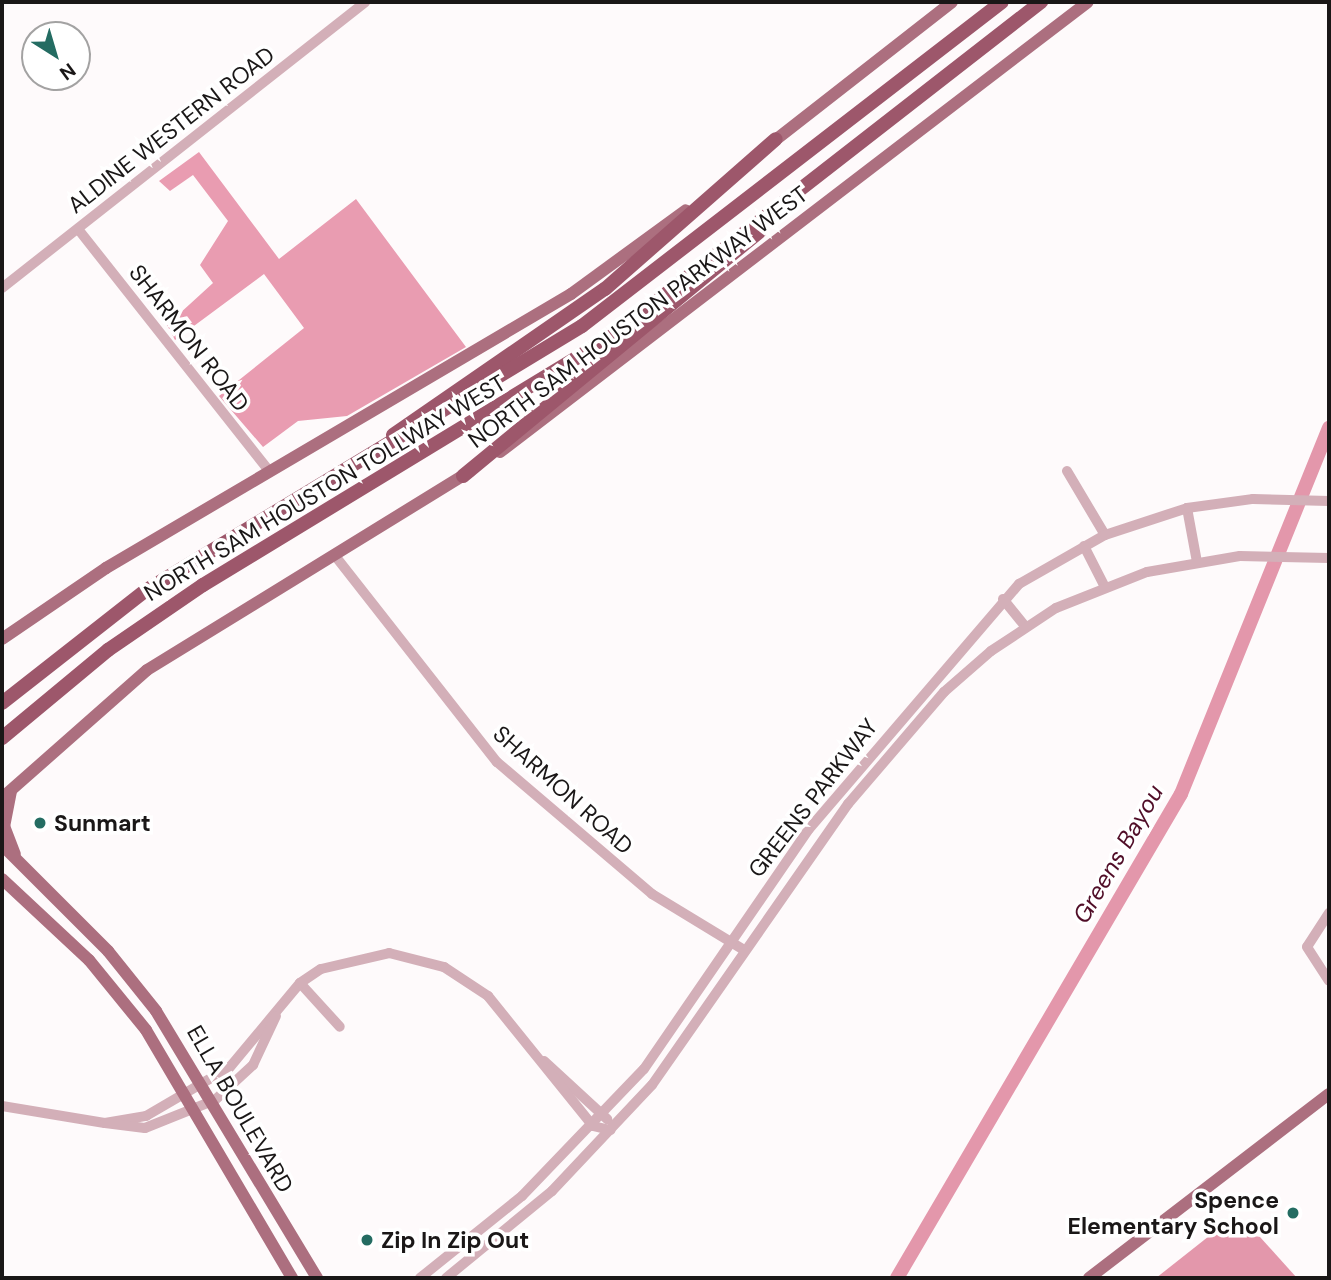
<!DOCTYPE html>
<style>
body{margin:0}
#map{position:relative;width:1331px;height:1280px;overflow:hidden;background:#fefafb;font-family:"DM Sans",sans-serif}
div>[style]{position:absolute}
.forest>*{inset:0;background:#e99cb1}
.water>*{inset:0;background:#e397ab}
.river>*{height:14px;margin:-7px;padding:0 7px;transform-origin:7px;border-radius:7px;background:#e397ab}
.minor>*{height:10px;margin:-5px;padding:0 5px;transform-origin:5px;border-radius:5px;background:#d3afb8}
.major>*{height:12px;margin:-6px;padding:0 6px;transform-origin:6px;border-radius:6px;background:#ac6f7f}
.highway>*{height:14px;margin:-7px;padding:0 7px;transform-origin:7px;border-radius:7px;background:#9d576b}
.dots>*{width:19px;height:19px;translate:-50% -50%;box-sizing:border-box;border:4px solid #fff;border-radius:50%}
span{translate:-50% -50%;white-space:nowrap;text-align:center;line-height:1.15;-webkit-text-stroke:7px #fff;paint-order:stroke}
.street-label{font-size:23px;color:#1a1717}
.poi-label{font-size:23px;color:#1a1717;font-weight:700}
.left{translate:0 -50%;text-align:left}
.right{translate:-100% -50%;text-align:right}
.water-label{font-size:24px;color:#500d27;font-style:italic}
.frame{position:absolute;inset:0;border:4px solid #1a1717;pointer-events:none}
.north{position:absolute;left:21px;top:21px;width:70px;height:70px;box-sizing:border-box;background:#fff;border:2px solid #a3a2a2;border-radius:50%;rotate:143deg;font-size:19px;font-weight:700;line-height:28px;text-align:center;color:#1a1717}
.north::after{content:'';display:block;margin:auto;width:24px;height:32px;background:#246c62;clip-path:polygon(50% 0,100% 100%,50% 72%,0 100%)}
</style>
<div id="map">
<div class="forest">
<div style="clip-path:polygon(199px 152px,279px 259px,356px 199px,466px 347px,347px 416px,298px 421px,263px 447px,219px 396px,304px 328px,264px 274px,175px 340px,167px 325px,213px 283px,200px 265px,228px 221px,193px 175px,170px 191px,159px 181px)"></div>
</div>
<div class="water">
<div style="clip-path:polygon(1218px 1229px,1260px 1237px,1297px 1278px,1156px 1278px)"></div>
</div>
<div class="river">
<div style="left:897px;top:1278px;width:561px;rotate:-59.6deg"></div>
<div style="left:1181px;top:794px;width:395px;rotate:-68deg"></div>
</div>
<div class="minor">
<div style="left:78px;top:229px;width:308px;rotate:51.7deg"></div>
<div style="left:2px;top:288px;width:462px;rotate:-38.2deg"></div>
<div style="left:1067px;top:471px;width:74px;rotate:59.3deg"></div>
<div style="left:1187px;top:508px;width:55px;rotate:79.5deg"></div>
<div style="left:1084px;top:546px;width:44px;rotate:62.9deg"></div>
<div style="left:336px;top:557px;width:261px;rotate:51.9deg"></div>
<div style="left:497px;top:762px;width:204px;rotate:40.4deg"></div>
<div style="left:652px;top:894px;width:108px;rotate:31.3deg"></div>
<div style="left:1003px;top:599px;width:35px;rotate:51deg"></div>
<div style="left:1329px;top:913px;width:40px;rotate:122.9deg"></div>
<div style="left:1307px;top:947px;width:40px;rotate:57.1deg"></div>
<div style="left:300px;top:983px;width:59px;rotate:47.7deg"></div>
<div style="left:544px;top:1061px;width:86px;rotate:42.6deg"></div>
<div style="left:2px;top:1106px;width:104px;rotate:9.4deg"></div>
<div style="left:105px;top:1123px;width:42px;rotate:-9.7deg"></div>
<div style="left:146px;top:1116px;width:97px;rotate:-30.3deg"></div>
<div style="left:230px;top:1067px;width:109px;rotate:-50.2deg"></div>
<div style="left:300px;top:983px;width:25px;rotate:-34deg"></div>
<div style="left:321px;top:969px;width:70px;rotate:-13.2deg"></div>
<div style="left:389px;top:953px;width:57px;rotate:14.3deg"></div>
<div style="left:444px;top:967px;width:53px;rotate:33.4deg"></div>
<div style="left:488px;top:996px;width:167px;rotate:51.1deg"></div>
<div style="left:593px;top:1126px;width:18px;rotate:13deg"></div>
<div style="left:105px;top:1123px;width:40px;rotate:7.1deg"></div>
<div style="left:145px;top:1128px;width:75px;rotate:-21.8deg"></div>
<div style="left:215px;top:1100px;width:52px;rotate:-42.6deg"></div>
<div style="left:253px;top:1065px;width:54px;rotate:-64.9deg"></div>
<div style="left:420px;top:1278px;width:131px;rotate:-38.8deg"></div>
<div style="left:522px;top:1196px;width:176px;rotate:-46.2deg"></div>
<div style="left:644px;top:1069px;width:291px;rotate:-55.5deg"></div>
<div style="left:809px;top:829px;width:323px;rotate:-49.4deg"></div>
<div style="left:1019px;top:584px;width:99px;rotate:-29.7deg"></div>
<div style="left:1105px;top:535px;width:86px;rotate:-18.2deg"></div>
<div style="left:1187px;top:508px;width:67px;rotate:-7.8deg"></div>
<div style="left:1253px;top:499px;width:76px;rotate:1.5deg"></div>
<div style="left:446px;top:1278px;width:137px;rotate:-39.4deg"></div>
<div style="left:552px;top:1191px;width:146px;rotate:-46.7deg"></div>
<div style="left:652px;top:1085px;width:343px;rotate:-55.1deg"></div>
<div style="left:848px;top:804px;width:148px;rotate:-49.4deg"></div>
<div style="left:944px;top:692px;width:62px;rotate:-41.1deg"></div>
<div style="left:991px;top:651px;width:78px;rotate:-33.5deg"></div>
<div style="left:1056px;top:608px;width:98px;rotate:-21.6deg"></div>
<div style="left:1147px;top:572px;width:94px;rotate:-9.8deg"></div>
<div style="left:1240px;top:556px;width:89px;rotate:1.3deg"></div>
</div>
<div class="major">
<div style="left:769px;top:145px;width:232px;rotate:-38deg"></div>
<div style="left:500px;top:452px;width:740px;rotate:-37.43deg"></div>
<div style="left:2px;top:639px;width:126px;rotate:-34.3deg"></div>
<div style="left:106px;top:568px;width:540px;rotate:-30.51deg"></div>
<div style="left:571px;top:294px;width:142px;rotate:-36.1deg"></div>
<div style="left:11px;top:791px;width:36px;rotate:101deg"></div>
<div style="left:4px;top:826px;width:30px;rotate:69deg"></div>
<div style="left:2px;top:798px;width:193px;rotate:-41.4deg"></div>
<div style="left:147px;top:670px;width:379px;rotate:-31.6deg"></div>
<div style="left:2px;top:845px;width:150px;rotate:45deg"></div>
<div style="left:108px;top:951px;width:77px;rotate:51.3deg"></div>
<div style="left:156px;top:1011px;width:312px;rotate:58.9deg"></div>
<div style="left:2px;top:879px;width:119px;rotate:43deg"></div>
<div style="left:89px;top:960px;width:90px;rotate:50.8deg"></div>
<div style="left:146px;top:1030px;width:288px;rotate:59.5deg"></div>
<div style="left:1089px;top:1278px;width:302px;rotate:-37.5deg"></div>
</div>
<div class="highway">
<div style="left:393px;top:435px;width:257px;rotate:-34.6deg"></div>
<div style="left:605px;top:289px;width:227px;rotate:-41.3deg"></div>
<div style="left:463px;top:476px;width:384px;rotate:-39.5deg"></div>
<div style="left:2px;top:703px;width:182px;rotate:-38.1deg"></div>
<div style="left:145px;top:591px;width:511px;rotate:-31.23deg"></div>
<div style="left:582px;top:326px;width:530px;rotate:-37.65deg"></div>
<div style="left:2px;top:738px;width:138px;rotate:-39.7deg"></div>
<div style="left:108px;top:650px;width:115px;rotate:-34.4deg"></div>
<div style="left:203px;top:585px;width:474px;rotate:-31.3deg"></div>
<div style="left:608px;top:339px;width:549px;rotate:-37.89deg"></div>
</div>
<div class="dots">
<div style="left:40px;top:823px;background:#246c62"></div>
<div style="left:1293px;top:1213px;background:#246c62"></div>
<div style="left:367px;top:1240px;background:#246c62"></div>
</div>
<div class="street-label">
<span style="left:171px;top:130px;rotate:-38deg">ALDINE WESTERN ROAD</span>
<span style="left:638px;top:317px;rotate:-37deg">NORTH SAM HOUSTON PARKWAY WEST</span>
<span style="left:189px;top:338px;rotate:52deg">SHARMON ROAD</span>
<span style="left:325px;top:488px;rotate:-31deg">NORTH SAM HOUSTON TOLLWAY WEST</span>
<span style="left:563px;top:790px;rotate:42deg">SHARMON ROAD</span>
<span style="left:813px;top:798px;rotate:-52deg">GREENS PARKWAY</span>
<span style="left:240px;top:1109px;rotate:60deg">ELLA BOULEVARD</span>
</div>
<div class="poi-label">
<span class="left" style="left:54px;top:823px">Sunmart</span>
<span class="right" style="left:1279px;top:1213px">Spence<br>Elementary School</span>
<span class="left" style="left:381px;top:1240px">Zip In Zip Out</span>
</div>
<div class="water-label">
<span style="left:1118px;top:854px;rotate:-60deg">Greens Bayou</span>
</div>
<div class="frame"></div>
<div class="north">N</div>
</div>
